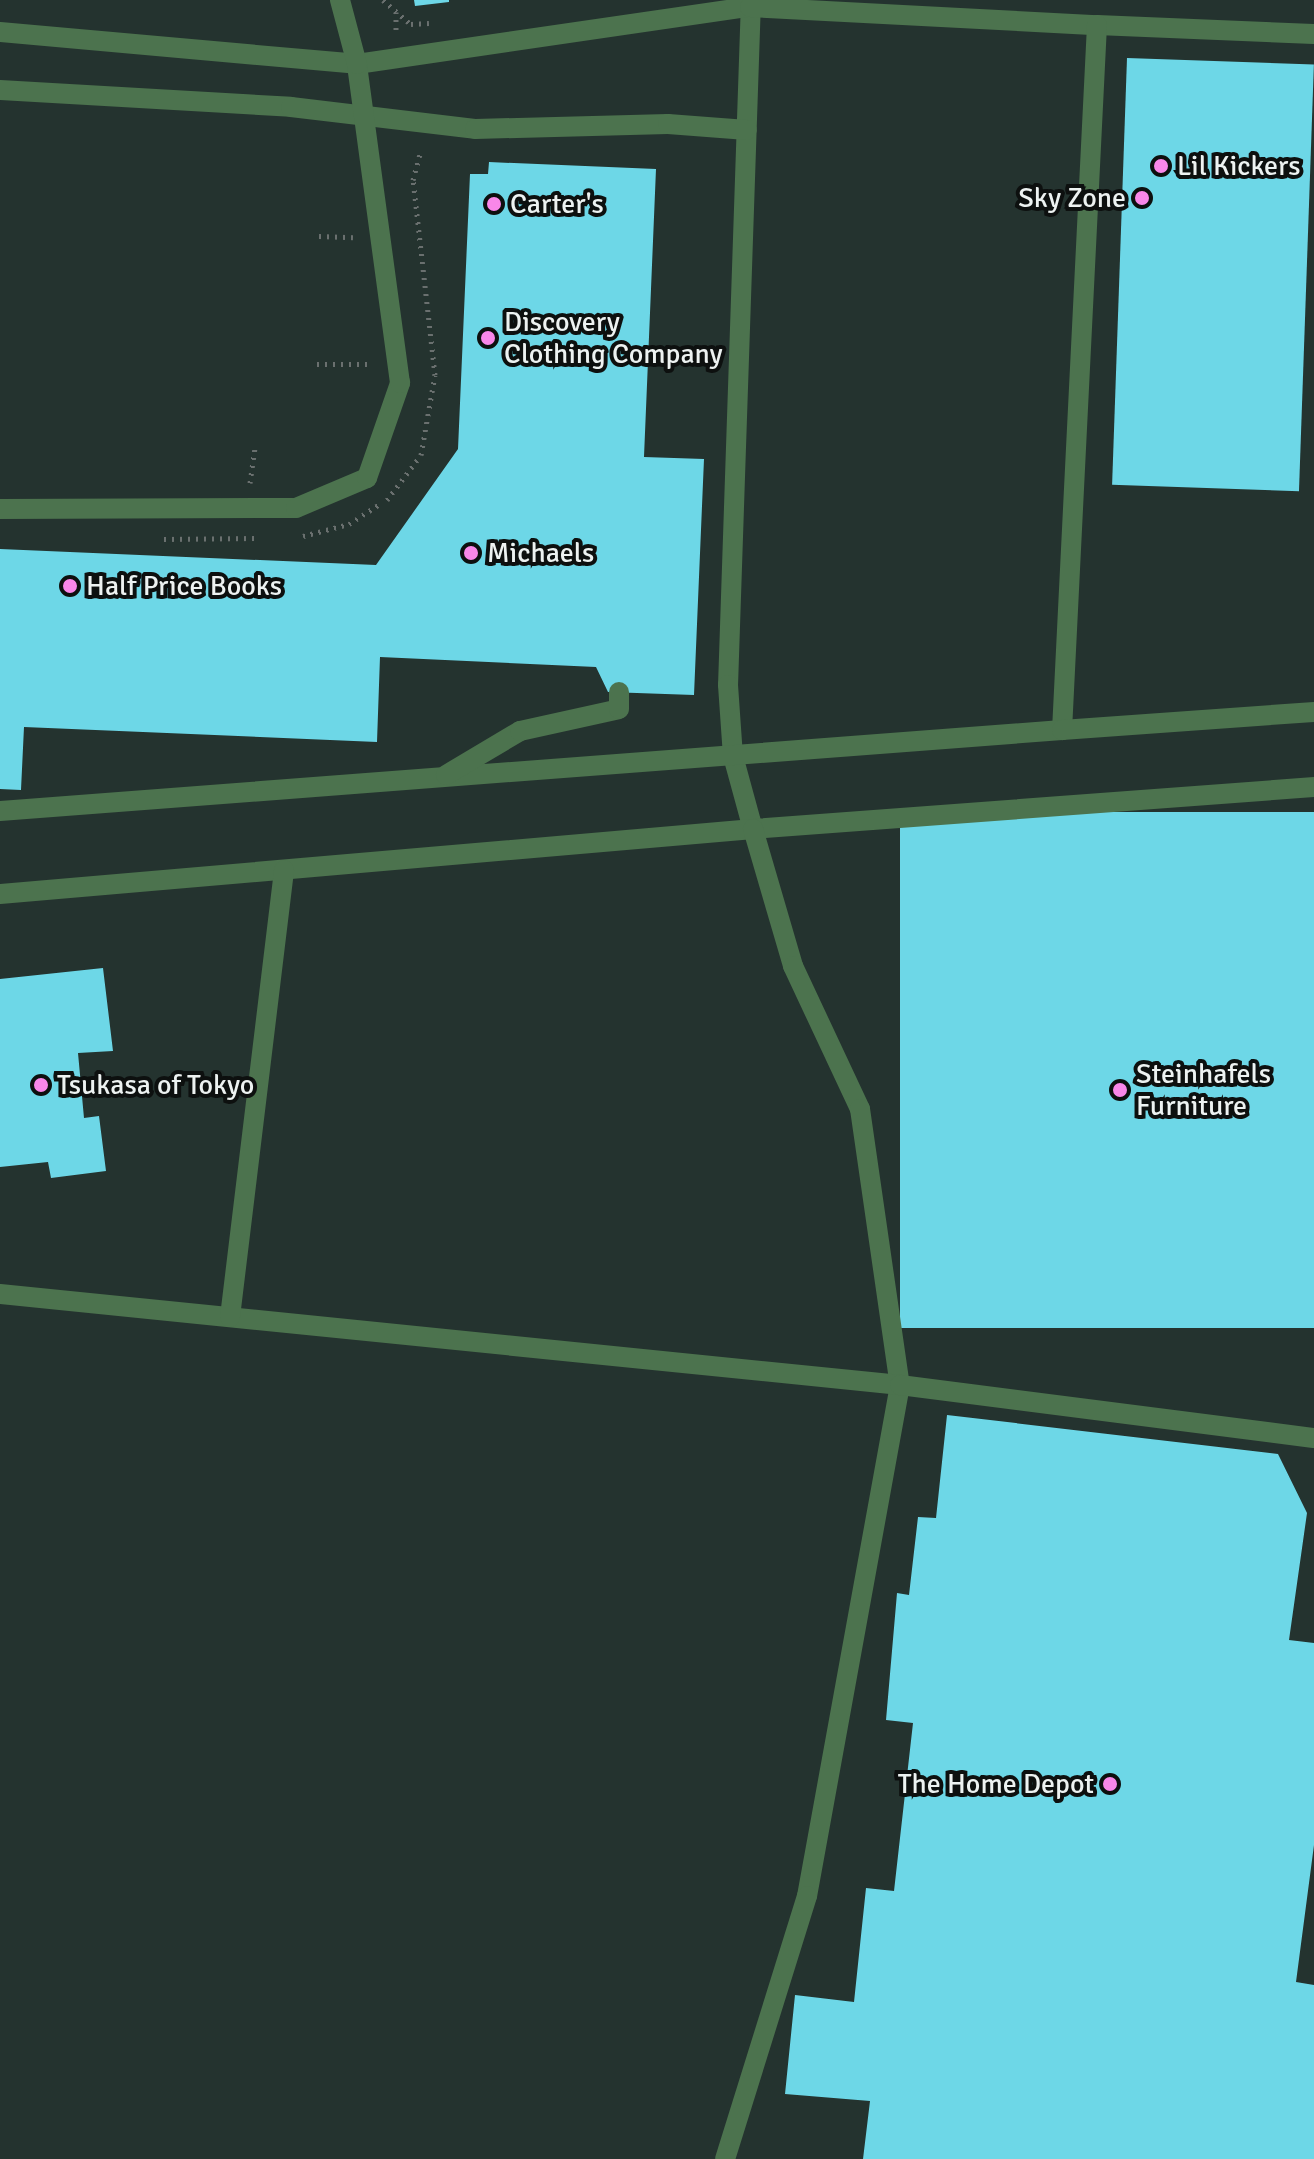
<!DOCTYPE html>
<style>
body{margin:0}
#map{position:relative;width:1314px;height:2159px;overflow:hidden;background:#212826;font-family:Signika,sans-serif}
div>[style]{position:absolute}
.built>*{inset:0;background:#24332f;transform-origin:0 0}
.building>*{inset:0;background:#6dd7e7;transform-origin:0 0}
.path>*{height:5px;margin-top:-2.5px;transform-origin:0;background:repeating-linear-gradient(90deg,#6a706f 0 2px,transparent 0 8px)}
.minor>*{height:20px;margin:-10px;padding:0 10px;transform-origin:10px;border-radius:10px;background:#4c734e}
.dots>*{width:22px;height:22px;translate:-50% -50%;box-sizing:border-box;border:4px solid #0d100f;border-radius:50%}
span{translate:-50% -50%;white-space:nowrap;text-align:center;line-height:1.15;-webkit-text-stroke:8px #0d100f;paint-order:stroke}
.poi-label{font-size:28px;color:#edf2f1}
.left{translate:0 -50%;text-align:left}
.right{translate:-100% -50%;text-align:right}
</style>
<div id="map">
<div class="built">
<div style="left:0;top:0;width:1314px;height:853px"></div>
<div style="left:1314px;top:763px;width:1396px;height:1317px;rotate:90deg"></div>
</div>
<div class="building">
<div style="clip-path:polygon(414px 0,449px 0,449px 2px,415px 6px)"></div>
<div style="left:1127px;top:58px;width:187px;height:427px;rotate:2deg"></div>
<div style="clip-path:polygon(489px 162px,656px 169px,644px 457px,704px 459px,694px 695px,608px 692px,596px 667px,380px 657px,377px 742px,24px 727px,21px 790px,0 789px,0 549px,376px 565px,458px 449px,470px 174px,488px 174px)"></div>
<div style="left:1314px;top:812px;width:516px;height:414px;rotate:90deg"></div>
<div style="clip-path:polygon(103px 968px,113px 1051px,78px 1053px,84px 1118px,99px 1116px,106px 1171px,51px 1178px,48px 1162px,0 1167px,0 979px)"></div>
<div style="clip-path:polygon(947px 1415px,1278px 1454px,1307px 1513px,1289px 1640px,1314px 1643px,1314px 1845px,1296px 1982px,1314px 1985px,1314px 2159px,863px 2159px,870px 2101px,785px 2094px,795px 1995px,854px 2002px,866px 1888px,894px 1891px,913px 1723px,886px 1720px,897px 1593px,909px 1595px,918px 1517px,936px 1518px)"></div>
</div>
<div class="path">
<div style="left:383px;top:0;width:37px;rotate:41deg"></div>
<div style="left:411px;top:24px;width:18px;rotate:-3deg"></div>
<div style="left:396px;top:12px;width:19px;rotate:90deg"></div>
<div style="left:319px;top:236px;width:34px;rotate:2deg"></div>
<div style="left:317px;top:364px;width:56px"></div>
<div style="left:250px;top:483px;width:37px;rotate:-82deg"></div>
<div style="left:387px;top:500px;width:56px;rotate:-52.9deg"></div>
<div style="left:421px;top:455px;width:81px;rotate:-80.1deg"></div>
<div style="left:435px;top:375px;width:196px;rotate:-96.4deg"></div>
<div style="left:413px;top:180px;width:31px;rotate:-75deg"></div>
<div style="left:303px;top:536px;width:48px;rotate:-14.6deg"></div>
<div style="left:349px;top:524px;width:35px;rotate:-33deg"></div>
<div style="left:164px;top:539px;width:94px;rotate:-0.6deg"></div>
</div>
<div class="minor">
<div style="left:751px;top:0;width:685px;rotate:91.92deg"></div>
<div style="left:728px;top:685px;width:71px;rotate:86deg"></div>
<div style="left:733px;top:756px;width:76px;rotate:74.7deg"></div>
<div style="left:753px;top:829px;width:563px;rotate:-4.28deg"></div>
<div style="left:1097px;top:25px;width:217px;rotate:2.4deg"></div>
<div style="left:0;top:32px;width:358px;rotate:5.1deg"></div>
<div style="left:357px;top:64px;width:397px;rotate:-8.3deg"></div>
<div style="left:750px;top:7px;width:347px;rotate:3deg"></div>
<div style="left:1097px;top:25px;width:706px;rotate:92.84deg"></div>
<div style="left:1062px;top:730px;width:1065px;rotate:175.64deg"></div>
<div style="left:0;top:90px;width:291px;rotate:3.3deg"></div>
<div style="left:291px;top:107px;width:185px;rotate:6.8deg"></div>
<div style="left:475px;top:129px;width:193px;rotate:-1.5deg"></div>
<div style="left:668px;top:124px;width:79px;rotate:4.3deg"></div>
<div style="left:0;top:509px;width:296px;rotate:-0.2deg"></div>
<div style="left:296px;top:508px;width:77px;rotate:-22.9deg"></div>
<div style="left:367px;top:478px;width:101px;rotate:-70.8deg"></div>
<div style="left:400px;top:383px;width:322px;rotate:-97.7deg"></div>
<div style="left:357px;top:64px;width:66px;rotate:-104.9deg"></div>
<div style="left:1062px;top:730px;width:253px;rotate:-4.1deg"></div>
<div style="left:446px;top:775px;width:86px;rotate:-30.7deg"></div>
<div style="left:520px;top:731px;width:101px;rotate:-12.5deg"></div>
<div style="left:619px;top:709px;width:17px;rotate:-90deg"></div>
<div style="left:0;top:894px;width:756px;rotate:-4.93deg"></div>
<div style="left:753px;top:829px;width:143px;rotate:73.7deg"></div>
<div style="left:793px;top:966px;width:158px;rotate:64.9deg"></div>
<div style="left:860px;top:1109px;width:279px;rotate:81.8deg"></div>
<div style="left:900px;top:1385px;width:519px;rotate:100.31deg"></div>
<div style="left:807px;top:1896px;width:275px;rotate:107.3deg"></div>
<div style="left:0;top:1294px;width:905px;rotate:5.77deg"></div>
<div style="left:900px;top:1385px;width:417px;rotate:7.3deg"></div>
<div style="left:230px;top:1317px;width:450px;rotate:-83.1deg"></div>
</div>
<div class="dots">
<div style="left:1161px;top:166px;background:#f987e9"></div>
<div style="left:1142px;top:198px;background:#f987e9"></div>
<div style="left:494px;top:204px;background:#f987e9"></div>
<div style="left:488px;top:338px;background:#f987e9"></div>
<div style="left:471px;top:553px;background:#f987e9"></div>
<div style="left:70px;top:586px;background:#f987e9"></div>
<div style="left:41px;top:1085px;background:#f987e9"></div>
<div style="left:1120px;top:1090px;background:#f987e9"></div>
<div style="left:1110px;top:1784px;background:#f987e9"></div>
</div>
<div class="poi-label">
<span class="left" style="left:1177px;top:166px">Lil Kickers</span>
<span class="right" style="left:1126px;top:198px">Sky Zone</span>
<span class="left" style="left:510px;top:204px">Carter's</span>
<span class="left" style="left:504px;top:338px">Discovery<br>Clothing Company</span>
<span class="left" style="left:487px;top:553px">Michaels</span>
<span class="left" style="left:86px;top:586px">Half Price Books</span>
<span class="left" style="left:1136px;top:1090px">Steinhafels<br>Furniture</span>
<span class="left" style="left:57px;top:1085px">Tsukasa of Tokyo</span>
<span class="right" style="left:1094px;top:1784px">The Home Depot</span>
</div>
</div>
